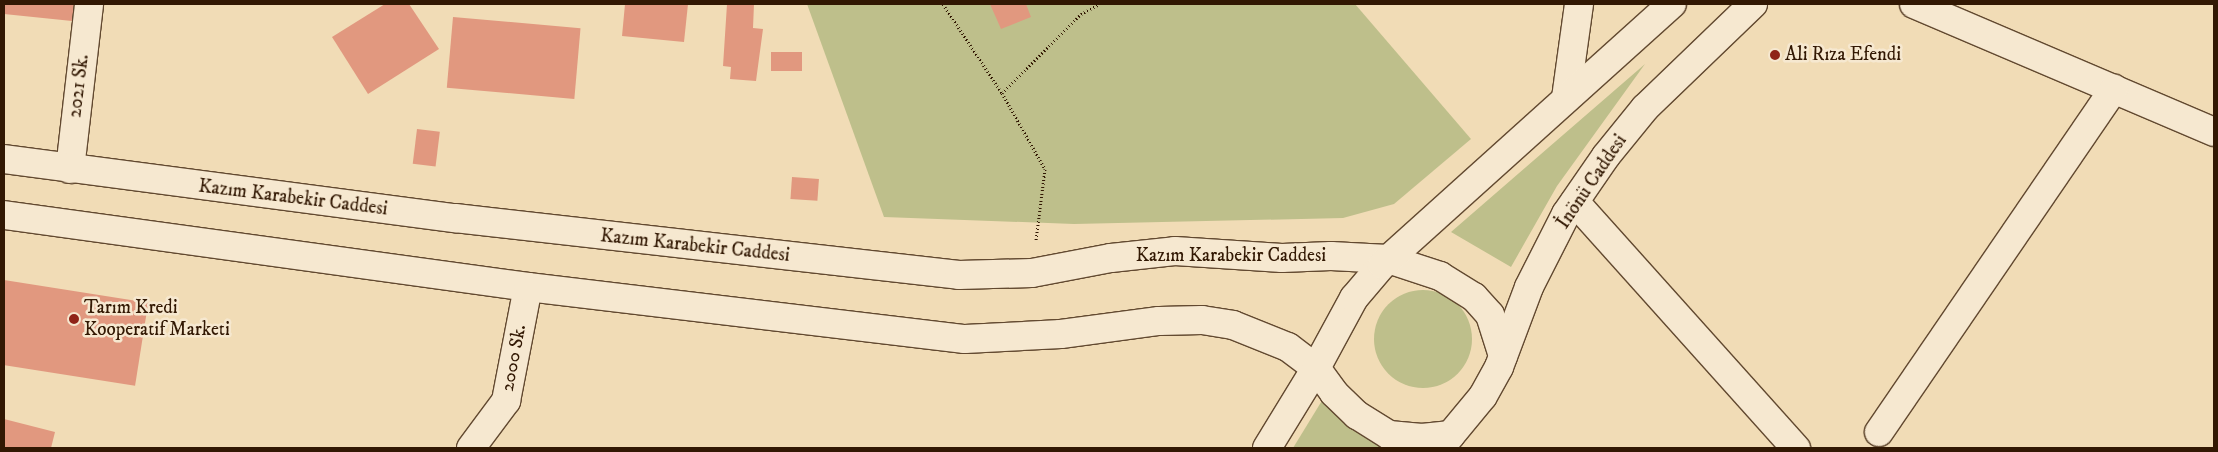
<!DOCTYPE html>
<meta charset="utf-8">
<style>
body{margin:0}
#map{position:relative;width:2218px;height:452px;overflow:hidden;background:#f1dcb6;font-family:"IM FELL DW Pica",serif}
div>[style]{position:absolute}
.green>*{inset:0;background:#bebf8b}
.round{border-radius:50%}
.building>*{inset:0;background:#e1987f;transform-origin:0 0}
.path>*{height:3px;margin-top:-1.5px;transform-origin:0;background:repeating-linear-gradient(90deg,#321803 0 1px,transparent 0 3.5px)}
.roads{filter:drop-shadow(1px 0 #624930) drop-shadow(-1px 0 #624930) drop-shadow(0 1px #624930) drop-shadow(0 -1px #624930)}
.street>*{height:28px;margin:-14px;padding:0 14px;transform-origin:14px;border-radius:14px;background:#f6e8d0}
.secondary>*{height:28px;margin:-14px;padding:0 14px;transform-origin:14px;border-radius:14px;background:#f6e8d0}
.dots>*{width:14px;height:14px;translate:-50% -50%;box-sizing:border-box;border:2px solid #f6e8d0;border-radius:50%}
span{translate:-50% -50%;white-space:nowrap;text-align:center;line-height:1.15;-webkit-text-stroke:5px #f6e8d0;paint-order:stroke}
.poi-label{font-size:19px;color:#321803}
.left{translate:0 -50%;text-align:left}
.street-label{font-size:19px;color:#321803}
.frame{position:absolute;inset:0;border:5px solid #321803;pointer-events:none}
</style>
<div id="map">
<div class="green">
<div style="clip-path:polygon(807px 4px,1355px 4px,1471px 139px,1394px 204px,1343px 218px,1074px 224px,884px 217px)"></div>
<div style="clip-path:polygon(1645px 64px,1557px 186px,1511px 267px,1451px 232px)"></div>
<div class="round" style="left:1374px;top:290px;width:98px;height:98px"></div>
<div style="clip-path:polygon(1323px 399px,1386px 448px,1293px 448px)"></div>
</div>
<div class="building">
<div style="clip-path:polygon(4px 4px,74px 4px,72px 21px,4px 14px)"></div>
<div style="clip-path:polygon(385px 4px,409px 4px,439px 49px,368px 94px,332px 37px)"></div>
<div style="clip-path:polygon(625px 4px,688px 4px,684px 42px,622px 36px)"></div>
<div style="clip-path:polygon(727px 4px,754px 4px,753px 28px,763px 29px,756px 81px,730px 79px,731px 67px,723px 66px)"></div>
<div style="clip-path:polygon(990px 4px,1026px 4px,1031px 17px,1001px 29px)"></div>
<div style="left:453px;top:17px;width:128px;height:71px;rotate:5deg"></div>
<div style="left:771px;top:52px;width:31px;height:19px"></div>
<div style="left:417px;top:129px;width:23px;height:35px;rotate:7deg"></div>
<div style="left:792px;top:177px;width:27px;height:22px;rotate:4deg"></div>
<div style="left:4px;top:280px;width:146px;height:84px;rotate:9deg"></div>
<div style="clip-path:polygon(4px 419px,55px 432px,51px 448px,4px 448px)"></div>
</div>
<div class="path">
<div style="left:943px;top:4px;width:107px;rotate:56.5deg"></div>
<div style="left:1002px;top:93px;width:87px;rotate:60.5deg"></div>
<div style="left:1045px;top:169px;width:72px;rotate:97.2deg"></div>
<div style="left:1002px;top:93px;width:112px;rotate:-45deg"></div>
<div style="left:1081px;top:14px;width:21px;rotate:-29deg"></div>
</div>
<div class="roads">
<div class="street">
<div style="left:1914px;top:4px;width:326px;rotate:23.1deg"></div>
<div style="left:1566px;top:98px;width:95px;rotate:-82.1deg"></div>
<div style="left:70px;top:169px;width:166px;rotate:-83.4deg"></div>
<div style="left:1575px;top:202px;width:331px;rotate:48.1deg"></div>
<div style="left:1879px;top:432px;width:416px;rotate:-55.6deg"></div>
<div style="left:471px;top:448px;width:59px;rotate:-53.3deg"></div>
<div style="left:506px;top:401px;width:116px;rotate:-79.1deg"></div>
</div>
<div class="secondary">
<div style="left:4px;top:159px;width:455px;rotate:7.5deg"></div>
<div style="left:455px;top:218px;width:507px;rotate:6.45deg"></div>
<div style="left:959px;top:275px;width:73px;rotate:-1.6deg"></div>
<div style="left:1032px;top:273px;width:80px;rotate:-10.8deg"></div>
<div style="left:1111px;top:258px;width:64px;rotate:-6.2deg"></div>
<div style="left:1175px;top:251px;width:107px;rotate:3.7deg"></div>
<div style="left:1282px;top:258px;width:49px;rotate:-2.3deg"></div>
<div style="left:1331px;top:256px;width:57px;rotate:3deg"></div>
<div style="left:1388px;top:259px;width:55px;rotate:18.1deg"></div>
<div style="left:1440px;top:276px;width:40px;rotate:32deg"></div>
<div style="left:1474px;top:297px;width:24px;rotate:48deg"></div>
<div style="left:1490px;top:315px;width:43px;rotate:72.4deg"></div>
<div style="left:4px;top:215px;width:529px;rotate:7.82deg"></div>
<div style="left:528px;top:287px;width:440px;rotate:6.8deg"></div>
<div style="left:965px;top:339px;width:96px;rotate:-3deg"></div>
<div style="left:1061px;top:334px;width:99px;rotate:-7.6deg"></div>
<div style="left:1159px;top:321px;width:43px;rotate:-1.3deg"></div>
<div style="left:1202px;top:320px;width:31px;rotate:9deg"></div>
<div style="left:1233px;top:325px;width:59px;rotate:21.8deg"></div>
<div style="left:1288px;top:347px;width:35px;rotate:37deg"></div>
<div style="left:1316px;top:368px;width:31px;rotate:54deg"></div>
<div style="left:1334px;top:393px;width:32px;rotate:44deg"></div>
<div style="left:1357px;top:415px;width:38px;rotate:32deg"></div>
<div style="left:1389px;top:435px;width:33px;rotate:5deg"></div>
<div style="left:1422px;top:438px;width:29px;rotate:-6deg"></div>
<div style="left:1267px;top:448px;width:94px;rotate:-58.5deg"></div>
<div style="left:1316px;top:368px;width:80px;rotate:-61.5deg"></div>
<div style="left:1354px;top:298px;width:43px;rotate:-49.7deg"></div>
<div style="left:1382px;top:265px;width:390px;rotate:-42deg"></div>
<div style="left:1440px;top:448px;width:67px;rotate:-50.4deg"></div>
<div style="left:1483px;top:396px;width:33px;rotate:-61deg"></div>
<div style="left:1499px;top:367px;width:85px;rotate:-69.4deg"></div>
<div style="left:1529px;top:287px;width:82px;rotate:-63.1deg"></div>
<div style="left:1566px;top:214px;width:70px;rotate:-55.4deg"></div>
<div style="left:1606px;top:156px;width:62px;rotate:-50.9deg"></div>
<div style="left:1645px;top:108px;width:150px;rotate:-43.9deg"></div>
</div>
</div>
<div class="dots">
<div style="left:1775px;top:55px;background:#8f2418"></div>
<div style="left:74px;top:319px;background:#8f2418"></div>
</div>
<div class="poi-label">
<span class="left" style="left:1785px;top:55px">Ali Rıza Efendi</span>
<span class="left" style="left:84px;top:319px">Tarım Kredi<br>Kooperatif Marketi</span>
</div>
<div class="street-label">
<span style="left:79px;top:86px;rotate:-83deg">2021 Sk.</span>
<span style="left:1592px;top:182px;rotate:-56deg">İnönü Caddesi</span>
<span style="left:293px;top:198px;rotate:7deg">Kazım Karabekir Caddesi</span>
<span style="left:695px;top:246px;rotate:6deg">Kazım Karabekir Caddesi</span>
<span style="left:1231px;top:256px">Kazım Karabekir Caddesi</span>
<span style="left:514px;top:358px;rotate:-79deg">2000 Sk.</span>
</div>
<div class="frame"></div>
</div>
